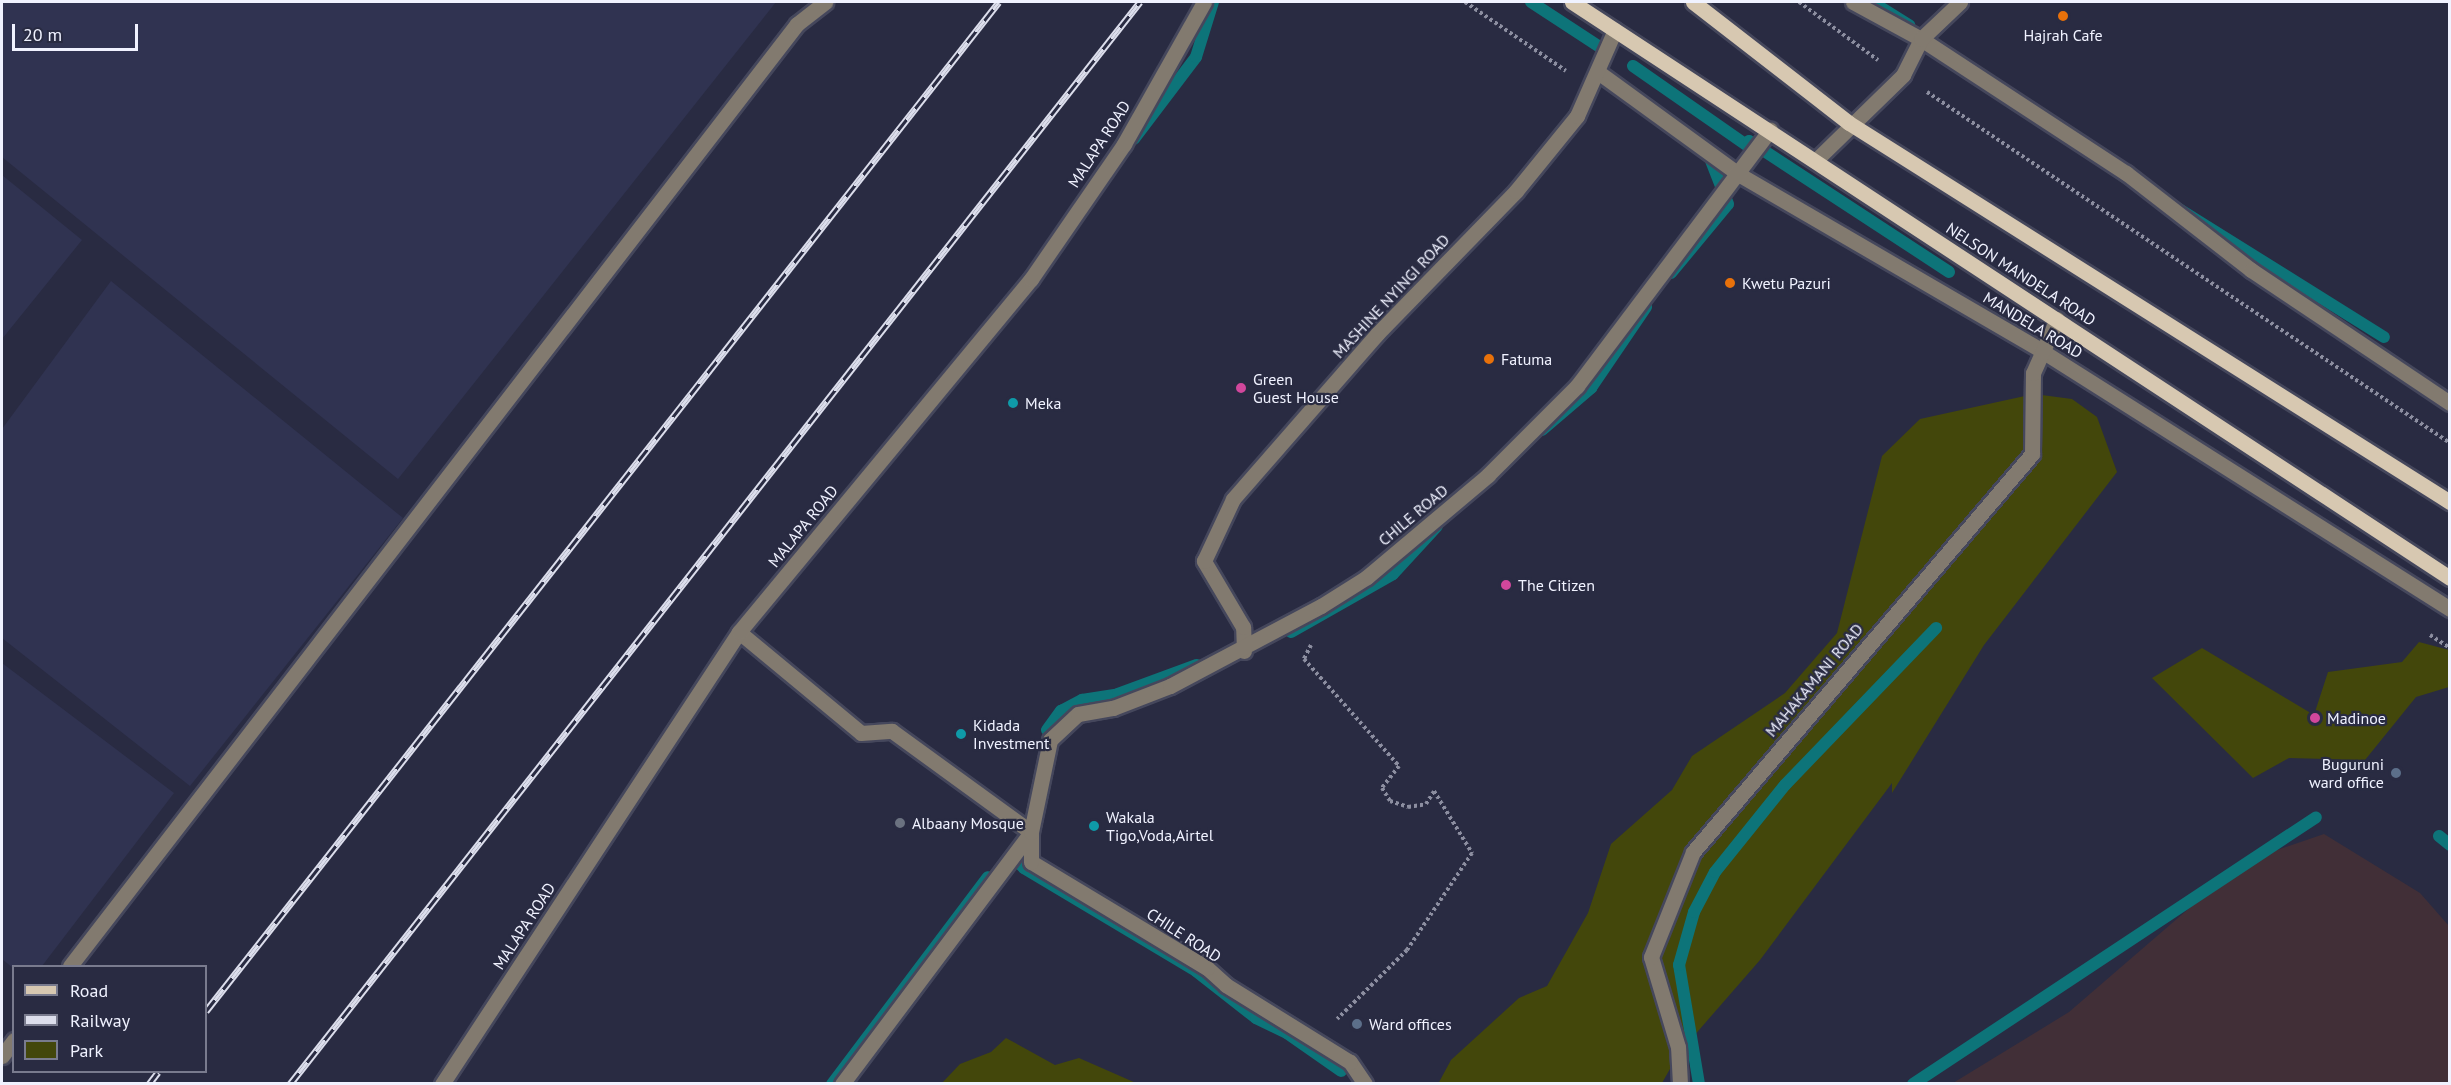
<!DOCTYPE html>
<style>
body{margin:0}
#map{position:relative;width:2451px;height:1085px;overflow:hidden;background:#292b42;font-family:"PT Sans",sans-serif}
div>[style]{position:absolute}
.built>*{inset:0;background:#303351}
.education>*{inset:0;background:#412f37}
.green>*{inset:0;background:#43470b}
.stream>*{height:12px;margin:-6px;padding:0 6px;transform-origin:6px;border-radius:6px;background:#0d7479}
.path>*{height:4px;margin-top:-2px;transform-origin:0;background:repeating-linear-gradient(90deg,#8c8ea0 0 3px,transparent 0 6px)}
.roads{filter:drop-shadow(2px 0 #45475c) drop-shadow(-2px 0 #45475c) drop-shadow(0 2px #45475c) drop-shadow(0 -2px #45475c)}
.minor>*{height:15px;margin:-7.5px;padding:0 7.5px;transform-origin:7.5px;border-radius:7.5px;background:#827a6f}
.major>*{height:15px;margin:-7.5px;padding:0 7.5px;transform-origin:7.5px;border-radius:7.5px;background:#d7c8b1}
.rail>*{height:7px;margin-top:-3.5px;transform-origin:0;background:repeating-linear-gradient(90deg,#292b42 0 14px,#dcdeec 0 28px);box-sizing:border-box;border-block:2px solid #dcdeec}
.dots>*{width:16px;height:16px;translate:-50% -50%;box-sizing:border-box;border:3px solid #292b42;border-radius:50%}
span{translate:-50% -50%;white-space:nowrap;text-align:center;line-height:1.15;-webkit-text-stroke:4.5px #292b42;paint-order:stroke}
.poi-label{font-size:16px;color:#f0f2ff}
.left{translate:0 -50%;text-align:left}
.right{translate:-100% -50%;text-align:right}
.street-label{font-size:16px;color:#f0f2ff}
.frame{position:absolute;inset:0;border:3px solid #f0f2ff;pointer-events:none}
.legend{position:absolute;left:12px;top:965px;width:195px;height:108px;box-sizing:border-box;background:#292b42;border:2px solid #797b8e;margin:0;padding:8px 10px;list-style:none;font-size:18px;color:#f0f2ff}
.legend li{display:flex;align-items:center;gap:12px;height:30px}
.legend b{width:30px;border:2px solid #797b8e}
.scale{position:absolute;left:12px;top:24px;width:126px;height:27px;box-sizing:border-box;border:3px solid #f0f2ff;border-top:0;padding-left:8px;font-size:18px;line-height:21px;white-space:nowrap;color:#f0f2ff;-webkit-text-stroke:4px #292b42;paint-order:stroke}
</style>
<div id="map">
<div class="built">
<div style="clip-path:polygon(2px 2px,776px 2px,398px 479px,2px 157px)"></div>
<div style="clip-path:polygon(2px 175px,82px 240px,2px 339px)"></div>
<div style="clip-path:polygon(111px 281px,403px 518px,190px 786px,2px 638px,2px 429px)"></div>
<div style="clip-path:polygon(2px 663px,174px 793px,42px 966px,13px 968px,2px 959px)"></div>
</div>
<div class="education">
<div style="clip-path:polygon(2324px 834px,2420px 893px,2449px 926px,2449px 1083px,1953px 1083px,2069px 1012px,2193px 905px,2274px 851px)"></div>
</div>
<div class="green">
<div style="clip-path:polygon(2034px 394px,2072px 399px,2097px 417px,2117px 472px,1984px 645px,1892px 793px,1892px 783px,1760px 960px,1679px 1053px,1662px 1083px,1438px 1084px,1451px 1060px,1519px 998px,1547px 986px,1588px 913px,1611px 844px,1672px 790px,1692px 756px,1785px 693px,1837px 633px,1882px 456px,1920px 419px)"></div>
<div style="clip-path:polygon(2419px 642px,2449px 650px,2449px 687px,2416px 697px,2365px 760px,2289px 758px,2253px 778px,2152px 678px,2202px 648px,2314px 715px,2328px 672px,2402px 662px)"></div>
<div style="clip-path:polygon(1006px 1038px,1055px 1065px,1079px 1058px,1136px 1083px,942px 1083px,960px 1064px,991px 1052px)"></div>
</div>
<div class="stream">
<div style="left:1531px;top:2px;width:90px;rotate:33.2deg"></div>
<div style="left:1872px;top:2px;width:44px;rotate:31.9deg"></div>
<div style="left:1633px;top:66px;width:141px;rotate:34.9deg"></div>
<div style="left:1749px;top:147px;width:6px;rotate:-90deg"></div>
<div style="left:1749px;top:141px;width:239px;rotate:33.2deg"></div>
<div style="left:1134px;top:139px;width:103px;rotate:-52.9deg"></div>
<div style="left:1196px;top:57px;width:58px;rotate:-72.8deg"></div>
<div style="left:2171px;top:204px;width:251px;rotate:32deg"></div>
<div style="left:1671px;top:273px;width:89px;rotate:-50.4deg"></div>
<div style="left:1728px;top:204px;width:55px;rotate:-111.4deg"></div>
<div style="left:1542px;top:430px;width:65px;rotate:-40.6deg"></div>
<div style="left:1591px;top:388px;width:98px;rotate:-55.8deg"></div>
<div style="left:1291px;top:632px;width:117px;rotate:-29.6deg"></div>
<div style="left:1393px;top:574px;width:65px;rotate:-47.5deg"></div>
<div style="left:1047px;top:730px;width:24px;rotate:-54deg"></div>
<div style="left:1061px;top:711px;width:24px;rotate:-28deg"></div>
<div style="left:1082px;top:700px;width:36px;rotate:-9deg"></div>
<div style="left:1118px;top:694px;width:84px;rotate:-20.2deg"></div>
<div style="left:2439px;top:836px;width:14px;rotate:39deg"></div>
<div style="left:1014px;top:851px;width:5px;rotate:112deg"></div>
<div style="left:1012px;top:856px;width:17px;rotate:45deg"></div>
<div style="left:1024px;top:868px;width:200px;rotate:30.9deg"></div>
<div style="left:1196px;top:971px;width:76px;rotate:38.1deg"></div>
<div style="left:1256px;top:1018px;width:34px;rotate:26deg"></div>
<div style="left:1287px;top:1033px;width:66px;rotate:35.1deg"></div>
<div style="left:832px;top:1084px;width:259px;rotate:-53deg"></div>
<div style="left:1699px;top:1084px;width:121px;rotate:-99.5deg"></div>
<div style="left:1679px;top:965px;width:55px;rotate:-74.2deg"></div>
<div style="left:1694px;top:912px;width:45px;rotate:-62.3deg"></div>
<div style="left:1715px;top:872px;width:112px;rotate:-51.2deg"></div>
<div style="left:1785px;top:785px;width:218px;rotate:-46.1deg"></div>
<div style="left:1913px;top:1084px;width:483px;rotate:-33.5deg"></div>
</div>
<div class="path">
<div style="left:1465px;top:2px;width:122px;rotate:34.3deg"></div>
<div style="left:1799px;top:2px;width:98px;rotate:36.3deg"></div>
<div style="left:1927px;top:92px;width:630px;rotate:33.87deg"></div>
<div style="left:2430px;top:635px;width:24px;rotate:33deg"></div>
<div style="left:1311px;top:645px;width:16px;rotate:117deg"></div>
<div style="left:1304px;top:659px;width:143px;rotate:48.4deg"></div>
<div style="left:1399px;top:766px;width:28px;rotate:128deg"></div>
<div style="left:1382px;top:788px;width:15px;rotate:58deg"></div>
<div style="left:1390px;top:801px;width:19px;rotate:18deg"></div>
<div style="left:1408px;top:807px;width:18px;rotate:-9deg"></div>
<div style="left:1426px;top:804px;width:15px;rotate:-58deg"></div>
<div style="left:1434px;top:791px;width:73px;rotate:58.5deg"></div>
<div style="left:1472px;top:853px;width:117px;rotate:123.8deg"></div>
<div style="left:1407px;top:950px;width:98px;rotate:135.4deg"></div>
</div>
<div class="roads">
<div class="minor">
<div style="left:1853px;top:2px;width:77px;rotate:28.6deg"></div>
<div style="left:1921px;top:39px;width:245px;rotate:33.2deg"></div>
<div style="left:2126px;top:173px;width:158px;rotate:37.8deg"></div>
<div style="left:2251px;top:270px;width:239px;rotate:33.8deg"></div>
<div style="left:1598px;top:72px;width:175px;rotate:36deg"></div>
<div style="left:1740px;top:175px;width:350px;rotate:30.2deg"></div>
<div style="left:2042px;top:351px;width:483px;rotate:32.3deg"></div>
<div style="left:1816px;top:160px;width:122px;rotate:-44.3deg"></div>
<div style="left:1903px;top:75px;width:40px;rotate:-63.4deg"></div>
<div style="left:1921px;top:39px;width:54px;rotate:-43.5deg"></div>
<div style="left:739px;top:632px;width:158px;rotate:39.6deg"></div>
<div style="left:861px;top:733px;width:31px;rotate:-4deg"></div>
<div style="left:892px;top:731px;width:172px;rotate:36deg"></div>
<div style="left:1244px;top:651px;width:24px;rotate:-92deg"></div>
<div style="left:1243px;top:627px;width:77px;rotate:-120.6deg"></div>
<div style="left:1204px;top:561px;width:68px;rotate:-64.9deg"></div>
<div style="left:1233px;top:499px;width:219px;rotate:-48.9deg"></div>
<div style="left:1377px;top:334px;width:199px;rotate:-45.8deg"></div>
<div style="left:1516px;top:191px;width:97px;rotate:-50.9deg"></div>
<div style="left:1577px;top:116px;width:94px;rotate:-66.2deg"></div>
<div style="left:70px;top:966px;width:1190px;rotate:-52.34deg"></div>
<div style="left:797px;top:24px;width:36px;rotate:-38deg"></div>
<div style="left:2px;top:1056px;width:20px;rotate:-53deg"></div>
<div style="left:442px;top:1084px;width:541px;rotate:-56.69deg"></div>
<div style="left:739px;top:632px;width:458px;rotate:-50.4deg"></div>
<div style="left:1031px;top:279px;width:164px;rotate:-55.4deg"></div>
<div style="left:1124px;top:144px;width:163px;rotate:-60.6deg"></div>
<div style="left:842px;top:1084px;width:315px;rotate:-53.1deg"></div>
<div style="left:1365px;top:1084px;width:27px;rotate:-124deg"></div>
<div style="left:1350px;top:1062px;width:146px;rotate:-148.2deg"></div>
<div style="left:1226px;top:985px;width:25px;rotate:-138deg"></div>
<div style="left:1207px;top:968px;width:205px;rotate:-148.9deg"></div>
<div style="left:1031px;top:862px;width:30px;rotate:-90deg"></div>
<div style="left:1031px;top:832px;width:94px;rotate:-78.3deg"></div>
<div style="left:1050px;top:740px;width:38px;rotate:-43deg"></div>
<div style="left:1078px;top:714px;width:36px;rotate:-10deg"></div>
<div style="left:1113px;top:708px;width:61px;rotate:-21.1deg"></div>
<div style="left:1170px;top:686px;width:171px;rotate:-27.9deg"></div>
<div style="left:1321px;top:606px;width:54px;rotate:-32.2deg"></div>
<div style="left:1367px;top:577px;width:158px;rotate:-40.1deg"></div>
<div style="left:1488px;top:475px;width:126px;rotate:-45deg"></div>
<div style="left:1577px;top:386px;width:321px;rotate:-53deg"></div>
<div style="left:1680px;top:1084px;width:37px;rotate:-93deg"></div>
<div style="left:1678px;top:1047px;width:94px;rotate:-106.7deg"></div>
<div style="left:1651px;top:957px;width:113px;rotate:-68.2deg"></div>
<div style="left:1693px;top:852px;width:523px;rotate:-49.58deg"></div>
<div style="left:2032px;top:454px;width:81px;rotate:-89.3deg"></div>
<div style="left:2033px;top:373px;width:59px;rotate:-66deg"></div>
</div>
<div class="major">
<div style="left:1572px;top:2px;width:1050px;rotate:33.27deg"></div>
<div style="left:1693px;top:2px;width:197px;rotate:37.8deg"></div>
<div style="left:1849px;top:123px;width:711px;rotate:32.24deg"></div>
</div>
</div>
<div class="rail">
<div style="left:206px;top:1011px;width:1283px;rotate:-51.84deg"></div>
<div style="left:149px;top:1084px;width:15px;rotate:-53deg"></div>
<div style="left:290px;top:1084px;width:1376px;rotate:-51.85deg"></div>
</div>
<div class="dots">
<div style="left:2063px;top:16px;background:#e8710a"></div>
<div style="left:1730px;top:283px;background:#e8710a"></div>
<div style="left:1489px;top:359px;background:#e8710a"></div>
<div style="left:1241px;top:388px;background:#d1479c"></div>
<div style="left:1013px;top:403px;background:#0f9aa8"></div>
<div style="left:1506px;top:585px;background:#d1479c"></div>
<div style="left:2315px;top:718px;background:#d1479c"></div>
<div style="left:961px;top:734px;background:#0f9aa8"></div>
<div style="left:2396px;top:773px;background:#5c6f8a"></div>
<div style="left:900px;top:823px;background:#6b7280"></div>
<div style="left:1094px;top:826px;background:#0f9aa8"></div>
<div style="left:1357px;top:1024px;background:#5c6f8a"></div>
</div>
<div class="poi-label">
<span style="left:2063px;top:35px">Hajrah Cafe</span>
<span class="left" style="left:1742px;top:283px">Kwetu Pazuri</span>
<span class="left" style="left:1501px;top:359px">Fatuma</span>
<span class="left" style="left:1253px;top:388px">Green<br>Guest House</span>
<span class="left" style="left:1025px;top:403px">Meka</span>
<span class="left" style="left:1518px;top:585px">The Citizen</span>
<span class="left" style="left:2327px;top:718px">Madinoe</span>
<span class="left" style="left:973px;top:734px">Kidada<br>Investment</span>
<span class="right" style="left:2384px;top:773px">Buguruni<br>ward office</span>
<span class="left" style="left:1106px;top:826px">Wakala<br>Tigo,Voda,Airtel</span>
<span class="left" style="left:912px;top:823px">Albaany Mosque</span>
<span class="left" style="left:1369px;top:1024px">Ward offices</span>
</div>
<div class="street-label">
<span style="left:1099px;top:144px;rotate:-57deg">MALAPA ROAD</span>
<span style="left:2021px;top:274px;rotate:33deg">NELSON MANDELA ROAD</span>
<span style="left:1391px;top:296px;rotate:-47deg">MASHINE NYINGI ROAD</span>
<span style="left:2033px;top:325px;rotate:31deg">MANDELA ROAD</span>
<span style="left:1413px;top:515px;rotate:-40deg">CHILE ROAD</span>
<span style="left:803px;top:526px;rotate:-51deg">MALAPA ROAD</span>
<span style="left:1814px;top:680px;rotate:-50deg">MAHAKAMANI ROAD</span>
<span style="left:524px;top:926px;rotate:-57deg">MALAPA ROAD</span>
<span style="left:1184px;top:935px;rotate:33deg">CHILE ROAD</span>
</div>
<div class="frame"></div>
<ul class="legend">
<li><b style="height:8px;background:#d7c8b1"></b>Road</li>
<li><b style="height:8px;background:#dcdeec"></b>Railway</li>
<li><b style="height:16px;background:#43470b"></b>Park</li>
</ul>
<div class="scale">20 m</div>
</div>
